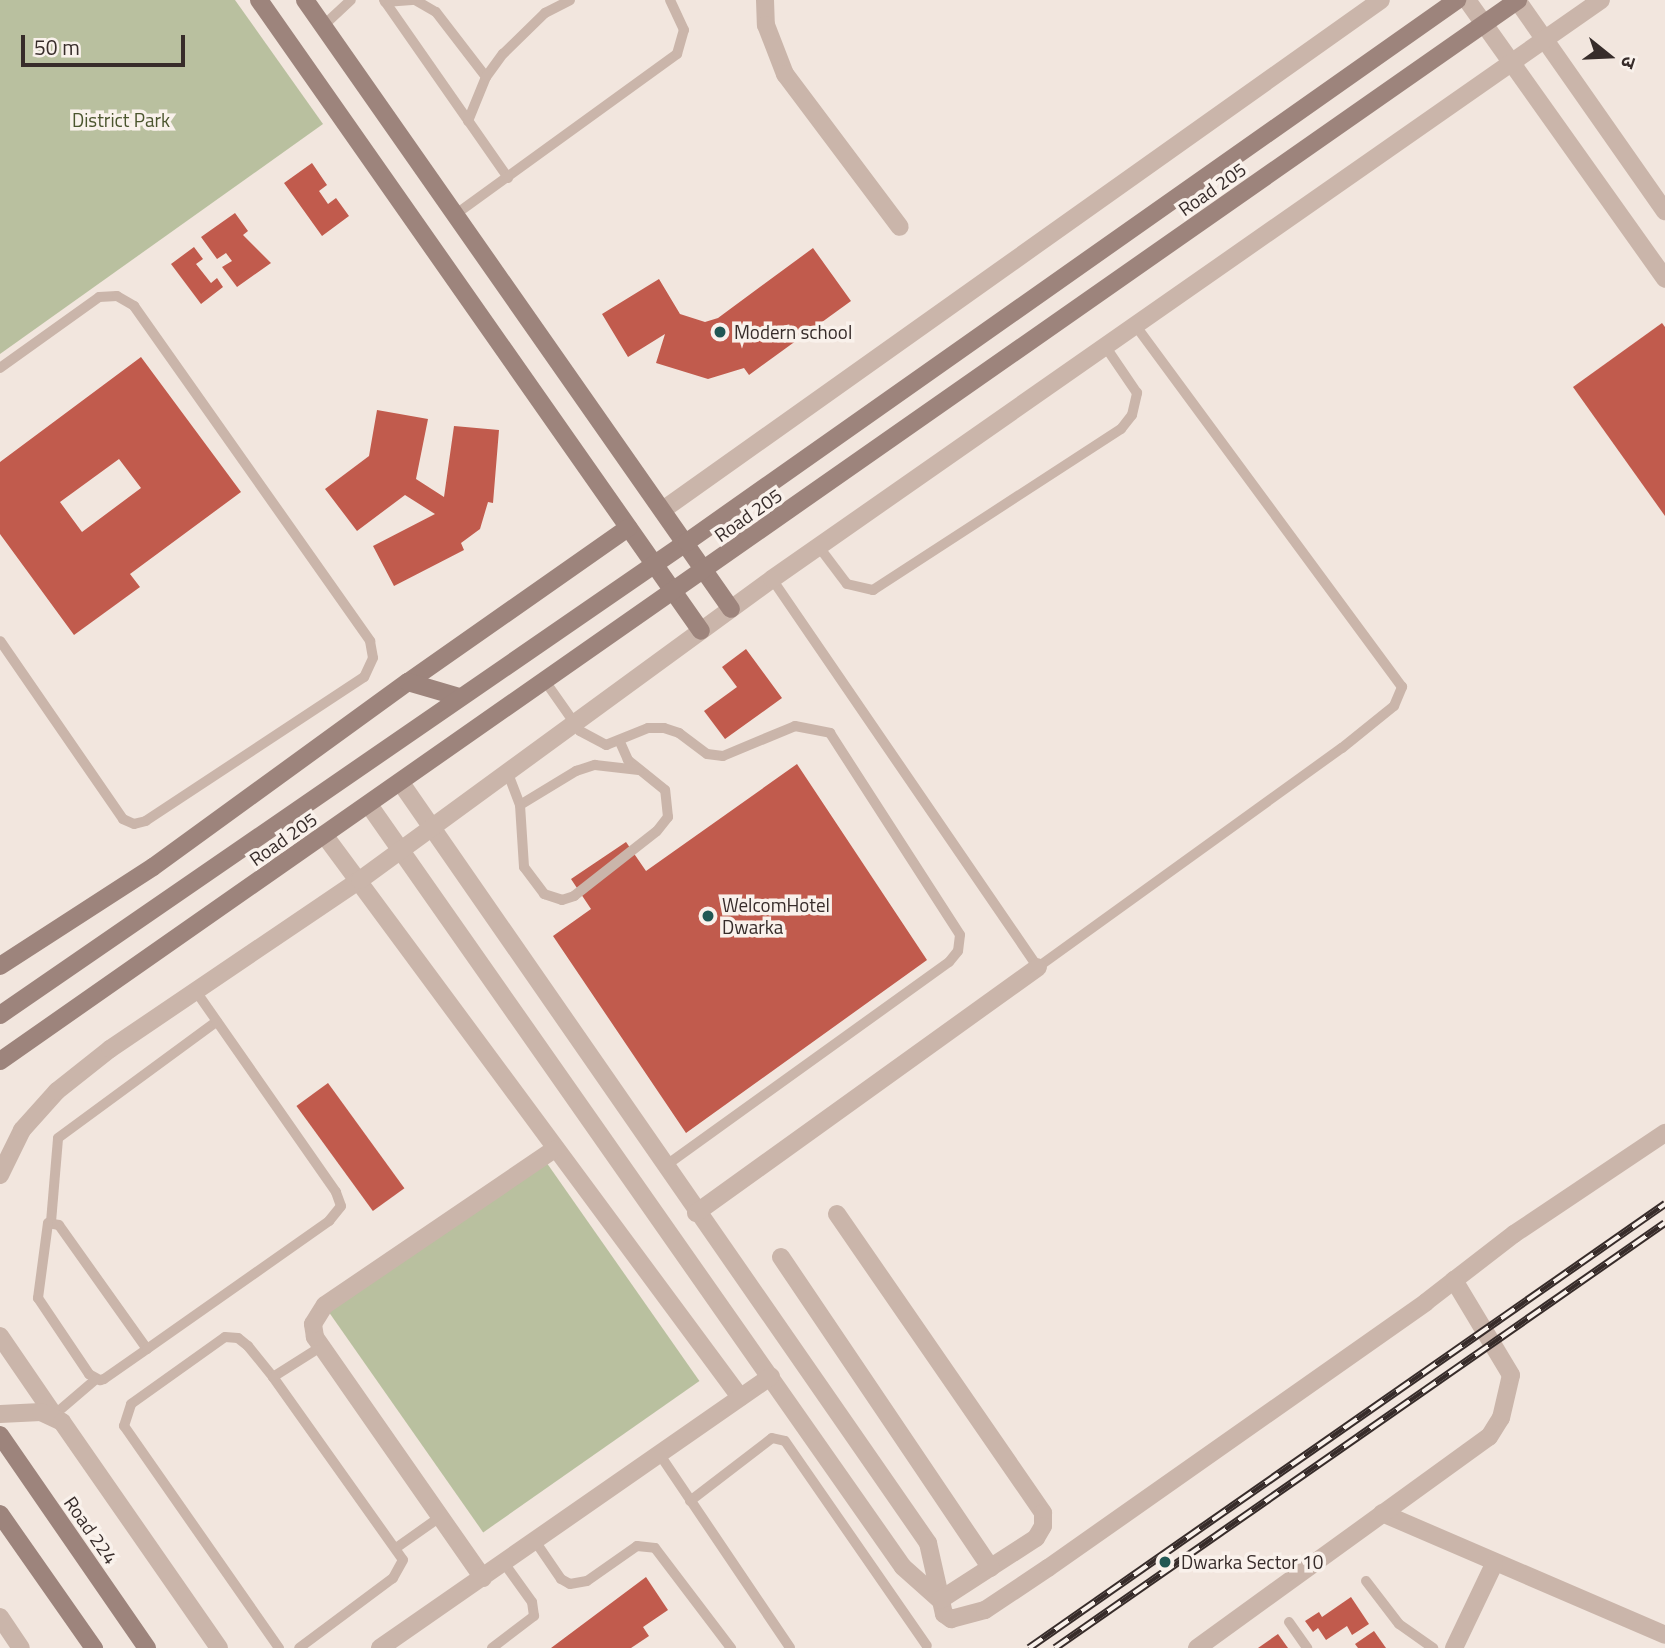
<!DOCTYPE html>
<meta charset="utf-8">
<style>
body{margin:0}
#map{position:relative;width:1665px;height:1648px;overflow:hidden;background:#f2e6de;font-family:"Titillium Web","Noto Sans Devanagari",sans-serif}
div>[style]{position:absolute}
.green>*{inset:0;background:#b9c09f;transform-origin:0 0}
.building>*{inset:0;background:#c15b4d;transform-origin:0 0}
.lane>*{height:10px;margin:-5px;padding:0 5px;transform-origin:5px;border-radius:5px;background:#cab5aa}
.street>*{height:18px;margin:-9px;padding:0 9px;transform-origin:9px;border-radius:9px;background:#cab5aa}
.secondary>*{height:18px;margin:-9px;padding:0 9px;transform-origin:9px;border-radius:9px;background:#9d847c}
.rail>*{height:8px;margin-top:-4px;transform-origin:0;background:repeating-linear-gradient(90deg,#f9f1eb 0 16px,#372c2a 0 32px);box-sizing:border-box;border-block:2px solid #372c2a}
.dots>*{width:19px;height:19px;translate:-50% -50%;box-sizing:border-box;border:4px solid #f9f1eb;border-radius:50%}
span{translate:-50% -50%;white-space:nowrap;text-align:center;line-height:1.15;-webkit-text-stroke:7px #f9f1eb;paint-order:stroke}
.park-label{font-size:19px;color:#4b552e}
.street-label{font-size:19px;color:#372c2a}
.poi-label{font-size:19px;color:#372c2a}
.left{translate:0 -50%;text-align:left}
.north{position:absolute;left:1574px;top:21px;width:70px;height:70px;-webkit-text-stroke:5px #f9f1eb;paint-order:stroke;rotate:108deg;font-size:19px;font-weight:700;line-height:28px;text-align:center;color:#372c2a}
.north::after{content:'';display:block;margin:auto;width:24px;height:32px;background:#372c2a;clip-path:polygon(50% 0,100% 100%,50% 72%,0 100%)}
.scale{position:absolute;left:21px;top:35px;width:164px;height:32px;box-sizing:border-box;border:4px solid #372c2a;border-top:0;padding-left:9px;font-size:21px;line-height:24px;white-space:nowrap;color:#372c2a;-webkit-text-stroke:5px #f9f1eb;paint-order:stroke}
</style>
<div id="map">
<div class="green">
<div style="clip-path:polygon(0 0,235px 0,323px 124px,0 354px)"></div>
<div style="left:544px;top:1159px;width:271px;height:264px;rotate:55deg"></div>
</div>
<div class="building">
<div style="clip-path:polygon(312px 163px,327px 185px,319px 191px,328px 204px,336px 198px,349px 216px,322px 236px,284px 183px)"></div>
<div style="clip-path:polygon(235px 213px,248px 231px,243px 235px,271px 263px,237px 287px,222px 267px,232px 261px,226px 253px,217px 259px,201px 237px)"></div>
<div style="clip-path:polygon(194px 247px,203px 259px,196px 264px,211px 283px,217px 278px,223px 287px,201px 304px,171px 264px)"></div>
<div style="clip-path:polygon(813px 248px,851px 301px,749px 375px,744px 368px,708px 379px,656px 363px,665px 334px,628px 357px,602px 314px,659px 279px,680px 314px,705px 322px,718px 318px)"></div>
<div style="clip-path:polygon(1662px 323px,1665px 327px,1665px 516px,1573px 387px)"></div>
<div style="clip-path:polygon(evenodd,141px 357px,241px 492px,130px 574px,140px 587px,74px 635px,0 534px,0 462px,141px 357px,119px 459px,141px 488px,82px 532px,60px 502px,119px 459px)"></div>
<div style="clip-path:polygon(377px 410px,428px 419px,416px 479px,444px 497px,454px 426px,499px 430px,493px 503px,488px 502px,480px 529px,461px 543px,464px 550px,394px 586px,373px 546px,435px 514px,405px 495px,357px 531px,325px 489px,369px 456px)"></div>
<div style="clip-path:polygon(746px 649px,782px 698px,725px 739px,704px 711px,737px 687px,722px 667px)"></div>
<div style="clip-path:polygon(797px 764px,927px 960px,686px 1133px,553px 936px,591px 909px,571px 879px,626px 842px,646px 871px)"></div>
<div style="left:328px;top:1083px;width:130px;height:39px;rotate:54deg"></div>
<div style="clip-path:polygon(646px 1577px,668px 1610px,643px 1627px,649px 1636px,631px 1648px,551px 1648px)"></div>
<div style="clip-path:polygon(1351px 1597px,1369px 1624px,1352px 1635px,1347px 1626px,1326px 1640px,1318px 1628px,1313px 1632px,1305px 1621px,1319px 1612px,1322px 1617px)"></div>
<div style="clip-path:polygon(1374px 1631px,1386px 1648px,1358px 1648px,1355px 1644px)"></div>
<div style="clip-path:polygon(1278px 1634px,1288px 1648px,1258px 1648px)"></div>
</div>
<div class="lane">
<div style="left:384px;top:0;width:217px;rotate:55.1deg"></div>
<div style="left:415px;top:0;width:24px;rotate:30deg"></div>
<div style="left:436px;top:12px;width:82px;rotate:52.4deg"></div>
<div style="left:385px;top:2px;width:27px;rotate:-4deg"></div>
<div style="left:323px;top:26px;width:38px;rotate:-43deg"></div>
<div style="left:468px;top:121px;width:48px;rotate:-67.8deg"></div>
<div style="left:486px;top:77px;width:29px;rotate:-54deg"></div>
<div style="left:503px;top:54px;width:59px;rotate:-44.3deg"></div>
<div style="left:545px;top:13px;width:28px;rotate:-27deg"></div>
<div style="left:456px;top:214px;width:273px;rotate:-35.9deg"></div>
<div style="left:677px;top:54px;width:25px;rotate:-74deg"></div>
<div style="left:684px;top:30px;width:33px;rotate:-115deg"></div>
<div style="left:0;top:368px;width:122px;rotate:-35.6deg"></div>
<div style="left:99px;top:297px;width:18px;rotate:-3deg"></div>
<div style="left:117px;top:296px;width:20px;rotate:30deg"></div>
<div style="left:134px;top:306px;width:410px;rotate:54.8deg"></div>
<div style="left:370px;top:641px;width:17px;rotate:80deg"></div>
<div style="left:373px;top:658px;width:21px;rotate:115deg"></div>
<div style="left:364px;top:677px;width:261px;rotate:146.6deg"></div>
<div style="left:146px;top:821px;width:12px;rotate:166deg"></div>
<div style="left:134px;top:824px;width:12px;rotate:-156deg"></div>
<div style="left:123px;top:819px;width:216px;rotate:-124.6deg"></div>
<div style="left:819px;top:547px;width:46px;rotate:52.9deg"></div>
<div style="left:847px;top:584px;width:27px;rotate:13deg"></div>
<div style="left:873px;top:590px;width:296px;rotate:-33deg"></div>
<div style="left:1121px;top:429px;width:18px;rotate:-52deg"></div>
<div style="left:1132px;top:415px;width:23px;rotate:-77deg"></div>
<div style="left:1137px;top:393px;width:57px;rotate:-124.2deg"></div>
<div style="left:772px;top:579px;width:470px;rotate:55.6deg"></div>
<div style="left:1038px;top:967px;width:375px;rotate:-35.8deg"></div>
<div style="left:1342px;top:748px;width:67px;rotate:-38.9deg"></div>
<div style="left:1394px;top:706px;width:21px;rotate:-67deg"></div>
<div style="left:1402px;top:687px;width:450px;rotate:-126.4deg"></div>
<div style="left:545px;top:681px;width:61px;rotate:55deg"></div>
<div style="left:580px;top:731px;width:30px;rotate:28deg"></div>
<div style="left:606px;top:745px;width:45px;rotate:-22deg"></div>
<div style="left:648px;top:728px;width:16px"></div>
<div style="left:664px;top:728px;width:16px;rotate:18deg"></div>
<div style="left:679px;top:733px;width:35px;rotate:37deg"></div>
<div style="left:707px;top:754px;width:16px;rotate:7deg"></div>
<div style="left:723px;top:756px;width:78px;rotate:-22.6deg"></div>
<div style="left:795px;top:726px;width:36px;rotate:11deg"></div>
<div style="left:830px;top:733px;width:240px;rotate:57.2deg"></div>
<div style="left:960px;top:935px;width:16px;rotate:97deg"></div>
<div style="left:958px;top:951px;width:14px;rotate:129deg"></div>
<div style="left:949px;top:962px;width:351px;rotate:144.3deg"></div>
<div style="left:507px;top:771px;width:36px;rotate:69deg"></div>
<div style="left:520px;top:805px;width:62px;rotate:86.3deg"></div>
<div style="left:524px;top:867px;width:34px;rotate:53deg"></div>
<div style="left:544px;top:894px;width:19px;rotate:18deg"></div>
<div style="left:562px;top:900px;width:13px;rotate:-18deg"></div>
<div style="left:574px;top:896px;width:105px;rotate:-38.1deg"></div>
<div style="left:657px;top:831px;width:18px;rotate:-52deg"></div>
<div style="left:668px;top:817px;width:27px;rotate:-96deg"></div>
<div style="left:665px;top:790px;width:48px;rotate:-141deg"></div>
<div style="left:628px;top:760px;width:20px;rotate:-114deg"></div>
<div style="left:520px;top:805px;width:66px;rotate:-31.3deg"></div>
<div style="left:576px;top:771px;width:20px;rotate:-18deg"></div>
<div style="left:595px;top:765px;width:44px;rotate:6.5deg"></div>
<div style="left:51px;top:1222px;width:84px;rotate:-85.2deg"></div>
<div style="left:58px;top:1138px;width:197px;rotate:-36.3deg"></div>
<div style="left:147px;top:1349px;width:152px;rotate:-125.4deg"></div>
<div style="left:59px;top:1225px;width:11px;rotate:-170deg"></div>
<div style="left:48px;top:1223px;width:76px;rotate:97.6deg"></div>
<div style="left:38px;top:1298px;width:92px;rotate:56.1deg"></div>
<div style="left:89px;top:1374px;width:13px;rotate:29deg"></div>
<div style="left:100px;top:1380px;width:4px;rotate:-14deg"></div>
<div style="left:104px;top:1379px;width:52px;rotate:-34.9deg"></div>
<div style="left:147px;top:1349px;width:223px;rotate:-35.1deg"></div>
<div style="left:329px;top:1221px;width:19px;rotate:-51deg"></div>
<div style="left:341px;top:1206px;width:15px;rotate:-110deg"></div>
<div style="left:336px;top:1192px;width:245px;rotate:-124.9deg"></div>
<div style="left:273px;top:1377px;width:58px;rotate:-32.3deg"></div>
<div style="left:54px;top:1415px;width:55px;rotate:-40.6deg"></div>
<div style="left:658px;top:1452px;width:236px;rotate:56deg"></div>
<div style="left:690px;top:1501px;width:103px;rotate:-37.5deg"></div>
<div style="left:772px;top:1438px;width:13px;rotate:13deg"></div>
<div style="left:785px;top:1441px;width:249px;rotate:55.3deg"></div>
<div style="left:535px;top:1541px;width:46px;rotate:55.6deg"></div>
<div style="left:561px;top:1579px;width:10px;rotate:29deg"></div>
<div style="left:570px;top:1584px;width:17px;rotate:-10deg"></div>
<div style="left:587px;top:1581px;width:61px;rotate:-35deg"></div>
<div style="left:637px;top:1546px;width:18px;rotate:6deg"></div>
<div style="left:655px;top:1548px;width:126px;rotate:52.8deg"></div>
<div style="left:396px;top:1548px;width:54px;rotate:-35.2deg"></div>
<div style="left:1366px;top:1581px;width:54px;rotate:52.5deg"></div>
<div style="left:1399px;top:1624px;width:42px;rotate:35.2deg"></div>
<div style="left:1289px;top:1622px;width:32px;rotate:55deg"></div>
<div style="left:279px;top:1648px;width:271px;rotate:-124.9deg"></div>
<div style="left:124px;top:1426px;width:23px;rotate:-72deg"></div>
<div style="left:131px;top:1404px;width:115px;rotate:-35.5deg"></div>
<div style="left:225px;top:1337px;width:13px;rotate:4deg"></div>
<div style="left:238px;top:1338px;width:13px;rotate:39deg"></div>
<div style="left:248px;top:1346px;width:40px;rotate:51deg"></div>
<div style="left:273px;top:1377px;width:224px;rotate:54.6deg"></div>
<div style="left:403px;top:1560px;width:21px;rotate:119deg"></div>
<div style="left:393px;top:1578px;width:117px;rotate:143.3deg"></div>
<div style="left:492px;top:1648px;width:53px;rotate:-37.3deg"></div>
<div style="left:534px;top:1616px;width:14px;rotate:-98deg"></div>
<div style="left:532px;top:1602px;width:48px;rotate:-125.7deg"></div>
</div>
<div class="street">
<div style="left:765px;top:0;width:25px;rotate:88deg"></div>
<div style="left:766px;top:25px;width:53px;rotate:68.8deg"></div>
<div style="left:785px;top:74px;width:191px;rotate:53.1deg"></div>
<div style="left:1467px;top:0;width:342px;rotate:54.6deg"></div>
<div style="left:1517px;top:0;width:258px;rotate:55deg"></div>
<div style="left:664px;top:509px;width:879px;rotate:-35.37deg"></div>
<div style="left:401px;top:783px;width:925px;rotate:55.26deg"></div>
<div style="left:928px;top:1543px;width:73px;rotate:77.3deg"></div>
<div style="left:944px;top:1614px;width:9px;rotate:36deg"></div>
<div style="left:951px;top:1619px;width:35px;rotate:-15deg"></div>
<div style="left:985px;top:1610px;width:76px;rotate:-33.7deg"></div>
<div style="left:1048px;top:1568px;width:462px;rotate:-35.1deg"></div>
<div style="left:1426px;top:1302px;width:111px;rotate:-37.7deg"></div>
<div style="left:1514px;top:1234px;width:182px;rotate:-33.8deg"></div>
<div style="left:369px;top:805px;width:930px;rotate:54.98deg"></div>
<div style="left:903px;top:1567px;width:50px;rotate:41.7deg"></div>
<div style="left:325px;top:836px;width:698px;rotate:53.51deg"></div>
<div style="left:0;top:1175px;width:50px;rotate:-63.9deg"></div>
<div style="left:22px;top:1130px;width:52px;rotate:-48.1deg"></div>
<div style="left:57px;top:1091px;width:68px;rotate:-38.4deg"></div>
<div style="left:110px;top:1049px;width:302px;rotate:-34.1deg"></div>
<div style="left:360px;top:880px;width:510px;rotate:-36.15deg"></div>
<div style="left:772px;top:579px;width:1011px;rotate:-34.93deg"></div>
<div style="left:696px;top:1213px;width:421px;rotate:-35.7deg"></div>
<div style="left:837px;top:1214px;width:363px;rotate:55.4deg"></div>
<div style="left:1043px;top:1513px;width:13px;rotate:90deg"></div>
<div style="left:1043px;top:1526px;width:14px;rotate:120deg"></div>
<div style="left:1036px;top:1538px;width:114px;rotate:147.1deg"></div>
<div style="left:781px;top:1257px;width:375px;rotate:56deg"></div>
<div style="left:0;top:1336px;width:96px;rotate:55.6deg"></div>
<div style="left:0;top:1414px;width:41px;rotate:-2.8deg"></div>
<div style="left:41px;top:1412px;width:23px;rotate:25deg"></div>
<div style="left:62px;top:1422px;width:275px;rotate:55.2deg"></div>
<div style="left:1382px;top:1513px;width:308px;rotate:23.3deg"></div>
<div style="left:483px;top:1578px;width:294px;rotate:-124.9deg"></div>
<div style="left:315px;top:1337px;width:13px;rotate:-99deg"></div>
<div style="left:313px;top:1324px;width:22px;rotate:-58deg"></div>
<div style="left:325px;top:1305px;width:276px;rotate:-34.2deg"></div>
<div style="left:0;top:1617px;width:37px;rotate:56deg"></div>
<div style="left:380px;top:1648px;width:476px;rotate:-34.8deg"></div>
<div style="left:1197px;top:1648px;width:360px;rotate:-35.9deg"></div>
<div style="left:1489px;top:1437px;width:22px;rotate:-58deg"></div>
<div style="left:1501px;top:1418px;width:44px;rotate:-76.9deg"></div>
<div style="left:1511px;top:1375px;width:111px;rotate:-121deg"></div>
<div style="left:1454px;top:1648px;width:93px;rotate:-64.5deg"></div>
</div>
<div class="secondary">
<div style="left:259px;top:0;width:770px;rotate:54.99deg"></div>
<div style="left:305px;top:0;width:743px;rotate:55.03deg"></div>
<div style="left:408px;top:682px;width:269px;rotate:-35deg"></div>
<div style="left:0;top:966px;width:182px;rotate:-32.9deg"></div>
<div style="left:153px;top:867px;width:315px;rotate:-36deg"></div>
<div style="left:408px;top:682px;width:53px;rotate:16.4deg"></div>
<div style="left:0;top:1015px;width:834px;rotate:-34.55deg"></div>
<div style="left:687px;top:542px;width:942px;rotate:-35.14deg"></div>
<div style="left:0;top:1061px;width:1852px;rotate:-34.95deg"></div>
<div style="left:0;top:1435px;width:259px;rotate:55.4deg"></div>
<div style="left:0;top:1514px;width:164px;rotate:55deg"></div>
</div>
<div class="rail">
<div style="left:1029px;top:1648px;width:776px;rotate:-34.92deg"></div>
<div style="left:1055px;top:1648px;width:743px;rotate:-34.87deg"></div>
</div>
<div class="dots">
<div style="left:720px;top:332px;background:#215854"></div>
<div style="left:708px;top:916px;background:#215854"></div>
<div style="left:1165px;top:1562px;background:#215854"></div>
</div>
<div class="park-label">
<span style="left:121px;top:120px">District Park</span>
</div>
<div class="street-label">
<span style="left:1212px;top:189px;rotate:-35deg">Road 205</span>
<span style="left:748px;top:515px;rotate:-35deg">Road 205</span>
<span style="left:283px;top:839px;rotate:-35deg">Road 205</span>
<span style="left:91px;top:1530px;rotate:55deg">Road 224</span>
</div>
<div class="poi-label">
<span class="left" style="left:734px;top:332px">Modern school</span>
<span class="left" style="left:722px;top:916px">WelcomHotel<br>Dwarka</span>
<span class="left" style="left:1181px;top:1562px">Dwarka Sector 10</span>
</div>
<div class="north">उ</div>
<div class="scale">50 m</div>
</div>
